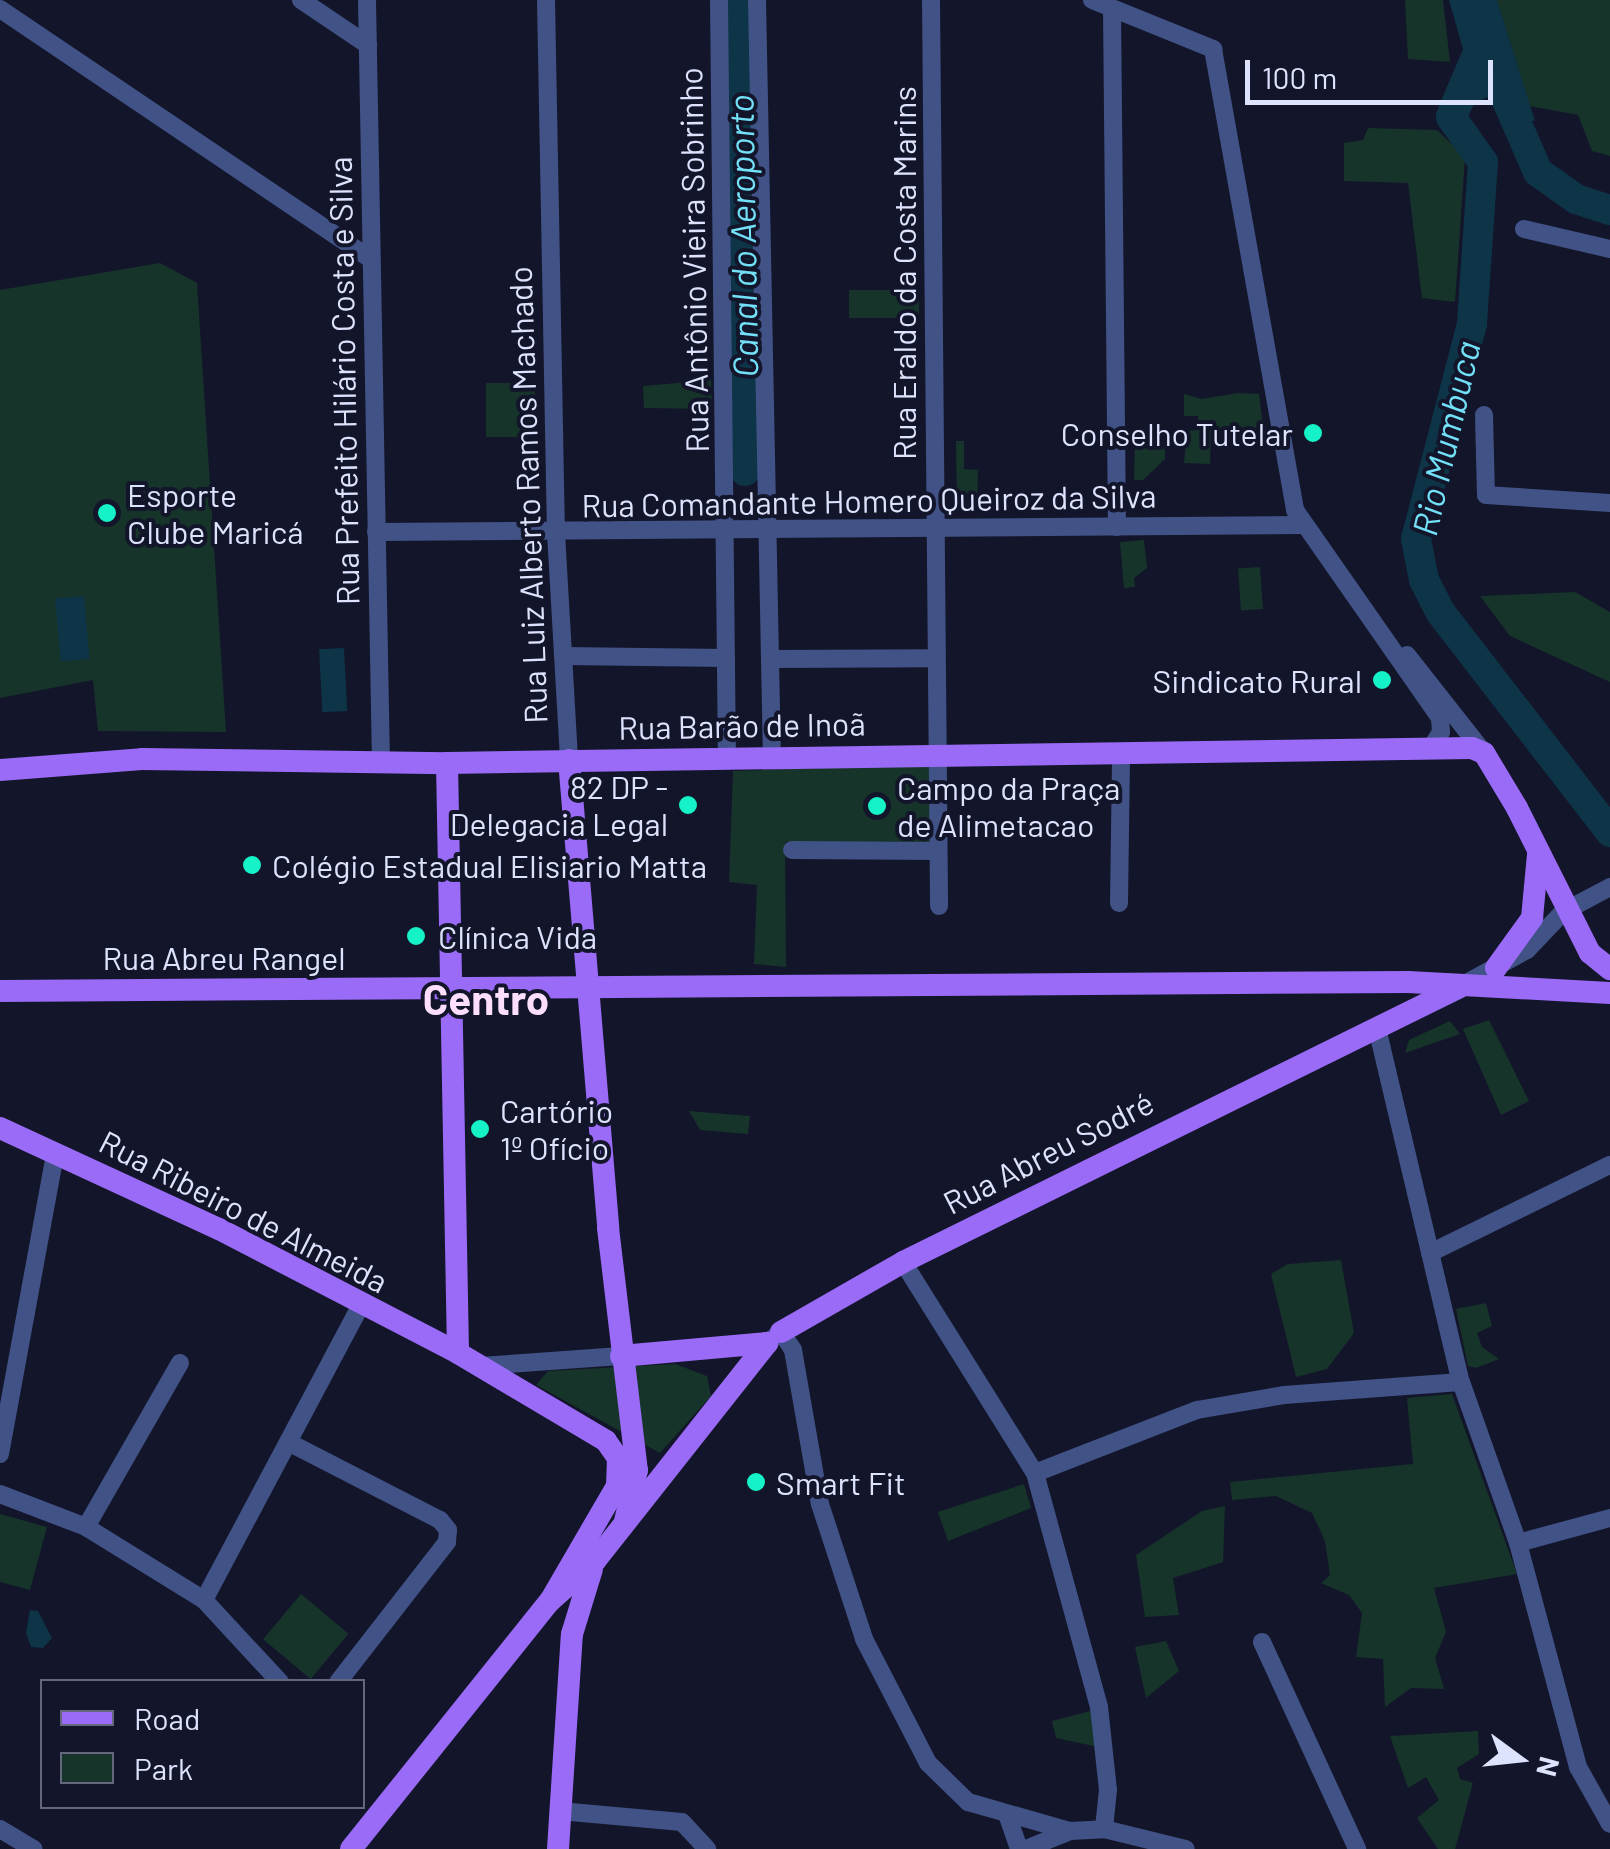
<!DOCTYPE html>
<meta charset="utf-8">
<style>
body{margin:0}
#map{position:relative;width:1610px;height:1849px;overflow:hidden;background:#13152a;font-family:Barlow,sans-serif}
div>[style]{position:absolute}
.green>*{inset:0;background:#16342a;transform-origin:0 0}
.water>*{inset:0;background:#0e3447;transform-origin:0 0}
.river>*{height:30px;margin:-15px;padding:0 15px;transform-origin:15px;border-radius:15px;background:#0e3447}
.minor>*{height:18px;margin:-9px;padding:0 9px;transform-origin:9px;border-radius:9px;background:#415286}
.major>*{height:22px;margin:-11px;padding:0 11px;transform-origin:11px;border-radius:11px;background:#9a6bf7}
.dots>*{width:28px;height:28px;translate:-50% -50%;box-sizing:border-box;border:5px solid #13152a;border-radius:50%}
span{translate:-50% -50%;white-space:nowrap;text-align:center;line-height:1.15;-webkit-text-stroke:8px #13152a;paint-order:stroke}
.street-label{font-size:32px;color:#dee3fd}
.poi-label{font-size:32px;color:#dee3fd}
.right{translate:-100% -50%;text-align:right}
.left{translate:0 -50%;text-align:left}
.water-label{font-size:35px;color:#72e0f7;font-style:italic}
.district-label{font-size:42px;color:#fddffb;font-weight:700}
.legend{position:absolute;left:40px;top:1679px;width:325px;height:130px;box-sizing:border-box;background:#13152a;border:2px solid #64677e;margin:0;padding:12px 18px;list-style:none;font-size:30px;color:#dee3fd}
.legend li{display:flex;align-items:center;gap:20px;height:50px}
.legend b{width:50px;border:2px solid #64677e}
.north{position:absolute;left:1470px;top:1709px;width:100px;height:100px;-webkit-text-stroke:8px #13152a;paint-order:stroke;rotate:105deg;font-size:28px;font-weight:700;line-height:40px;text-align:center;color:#dee3fd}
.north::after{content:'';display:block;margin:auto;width:35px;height:45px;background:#dee3fd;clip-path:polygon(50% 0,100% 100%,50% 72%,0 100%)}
.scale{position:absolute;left:1245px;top:60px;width:248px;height:45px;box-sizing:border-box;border:5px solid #dee3fd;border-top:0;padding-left:12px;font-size:30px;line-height:35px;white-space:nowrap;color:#dee3fd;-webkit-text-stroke:8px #13152a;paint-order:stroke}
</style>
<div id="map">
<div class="green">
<div style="clip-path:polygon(1405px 0,1443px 0,1450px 62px,1408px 59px)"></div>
<div style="clip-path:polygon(1497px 0,1610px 0,1610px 156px,1592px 151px,1578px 115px,1530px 106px)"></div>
<div style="clip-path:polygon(1368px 128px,1437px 130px,1465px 157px,1455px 302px,1422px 298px,1408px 183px,1344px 181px,1344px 143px,1363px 140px)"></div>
<div style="clip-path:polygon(160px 263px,197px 283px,226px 732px,98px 731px,93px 680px,0 698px,0 290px)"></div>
<div style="left:919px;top:290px;width:28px;height:70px;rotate:90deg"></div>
<div style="clip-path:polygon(711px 380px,712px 409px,644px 408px,643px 386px)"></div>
<div style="left:535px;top:383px;width:54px;height:49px;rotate:90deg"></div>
<div style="clip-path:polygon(1239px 393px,1259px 394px,1264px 434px,1211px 435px,1210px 464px,1184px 463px,1187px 431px,1199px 430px,1198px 416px,1184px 416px,1184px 394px,1201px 399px)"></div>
<div style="clip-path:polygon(956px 441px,964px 441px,964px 469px,978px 470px,977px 510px,957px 511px)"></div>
<div style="clip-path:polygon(1135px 442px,1165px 443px,1165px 459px,1143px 480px,1134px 480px)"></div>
<div style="clip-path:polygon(1144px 540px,1147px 568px,1134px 578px,1135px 587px,1124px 588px,1120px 542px)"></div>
<div style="left:1260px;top:567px;width:42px;height:22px;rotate:86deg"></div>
<div style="clip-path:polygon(1575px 592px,1610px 612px,1610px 682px,1510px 636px,1480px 596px)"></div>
<div style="clip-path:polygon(935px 764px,938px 845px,785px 842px,786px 967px,754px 964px,757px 885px,729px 882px,733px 771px)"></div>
<div style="clip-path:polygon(1489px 1020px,1529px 1101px,1501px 1115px,1463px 1029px)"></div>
<div style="clip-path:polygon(1450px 1021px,1460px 1034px,1405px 1053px,1409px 1040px)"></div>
<div style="clip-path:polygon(689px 1111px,750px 1116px,748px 1134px,700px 1130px)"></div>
<div style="clip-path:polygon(1341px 1260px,1354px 1333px,1327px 1369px,1296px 1377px,1271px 1274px,1288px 1264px)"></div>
<div style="clip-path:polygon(1486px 1303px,1492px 1326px,1477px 1333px,1482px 1347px,1499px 1359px,1476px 1368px,1468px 1366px,1456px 1309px)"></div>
<div style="clip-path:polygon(675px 1364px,707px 1376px,711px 1396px,660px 1453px,536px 1385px,548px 1371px)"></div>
<div style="clip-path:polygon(1452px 1394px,1517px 1574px,1434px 1588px,1446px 1632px,1435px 1658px,1444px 1689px,1411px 1688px,1385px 1707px,1383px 1659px,1356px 1657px,1362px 1613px,1349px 1595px,1321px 1583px,1330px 1575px,1325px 1541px,1312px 1513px,1276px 1496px,1232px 1500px,1230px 1482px,1413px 1464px,1407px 1398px)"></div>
<div style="clip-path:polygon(1024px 1484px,1031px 1508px,948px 1541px,938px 1512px)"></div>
<div style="clip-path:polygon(1225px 1506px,1223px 1562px,1173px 1578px,1179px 1615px,1145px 1617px,1136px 1555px,1202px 1511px)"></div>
<div style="clip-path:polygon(0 1514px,47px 1527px,30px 1590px,0 1582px)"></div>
<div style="left:301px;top:1594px;width:62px;height:59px;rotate:40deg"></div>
<div style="clip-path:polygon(1166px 1641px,1179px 1671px,1146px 1698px,1135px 1647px)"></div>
<div style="clip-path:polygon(1094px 1710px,1098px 1747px,1056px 1738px,1052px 1721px)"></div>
<div style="clip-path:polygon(1478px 1731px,1479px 1754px,1457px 1768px,1460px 1779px,1473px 1783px,1455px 1849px,1438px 1849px,1417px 1818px,1439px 1800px,1426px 1777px,1408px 1788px,1390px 1736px)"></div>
</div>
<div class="water">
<div style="clip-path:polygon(1449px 0,1497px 0,1535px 121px,1510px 119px,1491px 96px,1464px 107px,1438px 108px,1463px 49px)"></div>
<div style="left:84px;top:596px;width:63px;height:29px;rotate:85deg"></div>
<div style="left:344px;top:648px;width:63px;height:25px;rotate:87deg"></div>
<div style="clip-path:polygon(30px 1610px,38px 1611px,52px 1638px,43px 1648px,31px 1647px,26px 1633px)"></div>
</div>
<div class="river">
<div style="left:740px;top:0;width:471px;rotate:89.4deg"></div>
<div style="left:1473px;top:0;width:59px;rotate:83.2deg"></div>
<div style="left:1480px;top:59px;width:65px;rotate:116.6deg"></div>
<div style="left:1451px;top:117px;width:55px;rotate:54.6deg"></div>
<div style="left:1483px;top:162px;width:162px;rotate:93.9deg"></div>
<div style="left:1472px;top:324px;width:222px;rotate:104.6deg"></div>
<div style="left:1416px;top:539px;width:42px;rotate:79deg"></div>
<div style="left:1424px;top:580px;width:37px;rotate:63deg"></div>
<div style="left:1441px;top:613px;width:277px;rotate:52.3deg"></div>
<div style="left:1500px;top:85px;width:95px;rotate:66.4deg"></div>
<div style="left:1538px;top:172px;width:47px;rotate:35.4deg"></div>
<div style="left:1576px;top:199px;width:36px;rotate:18deg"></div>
</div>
<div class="minor">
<div style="left:301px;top:0;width:81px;rotate:33.9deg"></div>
<div style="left:367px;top:0;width:761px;rotate:88.95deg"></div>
<div style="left:546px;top:0;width:533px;rotate:88.93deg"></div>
<div style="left:556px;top:533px;width:227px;rotate:86.7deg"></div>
<div style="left:719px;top:0;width:759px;rotate:89.4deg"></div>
<div style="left:757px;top:0;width:759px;rotate:88.87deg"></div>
<div style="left:931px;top:0;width:906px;rotate:89.49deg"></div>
<div style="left:1092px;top:0;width:131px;rotate:22deg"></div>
<div style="left:1213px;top:49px;width:468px;rotate:79.9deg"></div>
<div style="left:1295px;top:510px;width:254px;rotate:55.1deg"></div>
<div style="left:1440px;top:718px;width:14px;rotate:86deg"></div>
<div style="left:1441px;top:732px;width:19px;rotate:122deg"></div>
<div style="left:0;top:9px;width:444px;rotate:34deg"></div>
<div style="left:1112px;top:9px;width:518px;rotate:89.45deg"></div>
<div style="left:1524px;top:229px;width:88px;rotate:13.1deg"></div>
<div style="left:1484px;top:415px;width:80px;rotate:88.6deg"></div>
<div style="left:1486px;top:495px;width:124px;rotate:3.7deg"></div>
<div style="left:376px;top:532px;width:926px;rotate:-0.43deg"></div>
<div style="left:1407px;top:655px;width:125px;rotate:51.8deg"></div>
<div style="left:563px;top:656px;width:163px;rotate:0.7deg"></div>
<div style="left:770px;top:659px;width:166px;rotate:-0.3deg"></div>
<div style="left:792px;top:850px;width:146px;rotate:0.4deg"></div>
<div style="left:1119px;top:903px;width:148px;rotate:-89.2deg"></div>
<div style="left:1463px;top:985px;width:73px;rotate:-28.7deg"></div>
<div style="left:1527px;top:950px;width:52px;rotate:-46.5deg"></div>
<div style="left:1563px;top:912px;width:53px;rotate:-28deg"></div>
<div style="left:1377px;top:1028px;width:364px;rotate:76.7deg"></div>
<div style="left:1430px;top:1253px;width:200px;rotate:-26.1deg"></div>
<div style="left:903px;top:1262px;width:249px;rotate:58deg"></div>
<div style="left:1035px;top:1473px;width:243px;rotate:74.7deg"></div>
<div style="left:1099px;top:1707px;width:83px;rotate:83.8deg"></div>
<div style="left:1108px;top:1790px;width:39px;rotate:96deg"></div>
<div style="left:772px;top:1339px;width:11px;rotate:-38deg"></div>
<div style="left:781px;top:1332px;width:22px;rotate:56deg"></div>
<div style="left:793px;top:1350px;width:156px;rotate:80.1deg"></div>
<div style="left:820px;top:1504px;width:142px;rotate:71.9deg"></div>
<div style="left:864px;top:1639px;width:140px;rotate:62.7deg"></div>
<div style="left:928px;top:1763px;width:56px;rotate:44.3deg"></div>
<div style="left:968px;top:1802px;width:106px;rotate:15.9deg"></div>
<div style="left:481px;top:1366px;width:140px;rotate:-4.1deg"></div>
<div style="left:290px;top:1443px;width:169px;rotate:27.2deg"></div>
<div style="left:440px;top:1520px;width:13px;rotate:51deg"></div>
<div style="left:448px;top:1530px;width:12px;rotate:95deg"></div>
<div style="left:447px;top:1542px;width:177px;rotate:127.9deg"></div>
<div style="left:0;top:1454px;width:305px;rotate:-79.6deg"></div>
<div style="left:1035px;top:1473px;width:174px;rotate:-21.3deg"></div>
<div style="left:1197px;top:1410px;width:88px;rotate:-9.8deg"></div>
<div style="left:1284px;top:1395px;width:177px;rotate:-4.2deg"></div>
<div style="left:1461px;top:1382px;width:171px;rotate:70.5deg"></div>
<div style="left:1518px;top:1543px;width:232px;rotate:75deg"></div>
<div style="left:1578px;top:1767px;width:65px;rotate:60.7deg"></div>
<div style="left:0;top:1494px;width:92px;rotate:21deg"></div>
<div style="left:86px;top:1527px;width:139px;rotate:31.7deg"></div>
<div style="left:204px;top:1600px;width:112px;rotate:47.2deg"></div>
<div style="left:86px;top:1527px;width:189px;rotate:-60.2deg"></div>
<div style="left:1518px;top:1543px;width:95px;rotate:-15.2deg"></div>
<div style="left:204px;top:1600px;width:333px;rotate:-62deg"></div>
<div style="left:1262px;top:1642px;width:228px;rotate:65.3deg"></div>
<div style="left:560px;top:1811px;width:122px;rotate:5.2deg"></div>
<div style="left:682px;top:1822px;width:37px;rotate:47deg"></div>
<div style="left:1007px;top:1814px;width:37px;rotate:71deg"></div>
<div style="left:0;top:1829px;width:39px;rotate:31deg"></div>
<div style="left:1026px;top:1849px;width:48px;rotate:-22.2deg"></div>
<div style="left:1070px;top:1831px;width:34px;rotate:-3deg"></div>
<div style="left:1104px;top:1829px;width:84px;rotate:13.7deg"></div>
</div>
<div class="major">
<div style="left:569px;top:760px;width:470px;rotate:85.2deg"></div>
<div style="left:608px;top:1228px;width:244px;rotate:83.2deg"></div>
<div style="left:637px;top:1470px;width:52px;rotate:103.2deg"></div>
<div style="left:447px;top:763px;width:590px;rotate:88.93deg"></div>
<div style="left:0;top:770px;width:142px;rotate:-4.4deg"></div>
<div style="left:142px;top:759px;width:305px;rotate:0.8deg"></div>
<div style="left:447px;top:763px;width:1025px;rotate:-0.84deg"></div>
<div style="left:1472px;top:748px;width:13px;rotate:23deg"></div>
<div style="left:1484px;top:753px;width:64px;rotate:59deg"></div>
<div style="left:1517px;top:808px;width:162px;rotate:63.3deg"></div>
<div style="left:1590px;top:953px;width:26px;rotate:39deg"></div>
<div style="left:1496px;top:968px;width:62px;rotate:-54.2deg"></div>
<div style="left:1532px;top:918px;width:64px;rotate:-84.6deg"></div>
<div style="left:0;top:991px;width:1408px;rotate:-0.37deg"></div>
<div style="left:1408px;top:982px;width:202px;rotate:3.1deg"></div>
<div style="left:0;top:1128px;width:241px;rotate:24.8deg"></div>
<div style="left:219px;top:1229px;width:269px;rotate:27.4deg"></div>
<div style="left:458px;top:1353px;width:172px;rotate:30.7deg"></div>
<div style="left:606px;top:1441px;width:21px;rotate:55deg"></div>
<div style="left:618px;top:1458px;width:28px;rotate:92deg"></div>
<div style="left:617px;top:1486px;width:133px;rotate:120.2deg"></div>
<div style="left:781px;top:1332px;width:141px;rotate:-29.8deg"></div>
<div style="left:903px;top:1262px;width:621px;rotate:-26.28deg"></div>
<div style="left:621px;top:1356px;width:147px;rotate:-5.1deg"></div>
<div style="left:351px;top:1849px;width:318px;rotate:-51.3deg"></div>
<div style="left:550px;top:1601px;width:60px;rotate:-41.6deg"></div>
<div style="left:595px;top:1561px;width:278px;rotate:-51.7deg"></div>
<div style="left:558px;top:1849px;width:215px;rotate:-86.3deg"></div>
<div style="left:572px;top:1634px;width:68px;rotate:-72.9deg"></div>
</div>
<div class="dots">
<div style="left:1313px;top:433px;background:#15f2c7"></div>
<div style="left:107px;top:513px;background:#15f2c7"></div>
<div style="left:1382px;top:680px;background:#15f2c7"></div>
<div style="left:688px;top:805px;background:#15f2c7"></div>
<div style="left:877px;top:806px;background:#15f2c7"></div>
<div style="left:252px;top:865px;background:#15f2c7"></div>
<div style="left:416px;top:936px;background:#15f2c7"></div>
<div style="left:480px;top:1129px;background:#15f2c7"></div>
<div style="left:756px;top:1482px;background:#15f2c7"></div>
</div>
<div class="street-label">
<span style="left:693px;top:260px;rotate:-91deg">Rua Antônio Vieira Sobrinho</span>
<span style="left:903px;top:273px;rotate:-90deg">Rua Eraldo da Costa Marins</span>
<span style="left:343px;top:381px;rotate:-91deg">Rua Prefeito Hilário Costa e Silva</span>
<span style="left:527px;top:495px;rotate:-92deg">Rua Luiz Alberto Ramos Machado</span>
<span style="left:869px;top:500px;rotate:-1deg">Rua Comandante Homero Queiroz da Silva</span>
<span style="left:742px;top:725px;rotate:-1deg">Rua Barão de Inoã</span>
<span style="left:224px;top:957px">Rua Abreu Rangel</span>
<span style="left:1048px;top:1152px;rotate:-27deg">Rua Abreu Sodré</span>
<span style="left:244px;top:1211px;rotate:27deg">Rua Ribeiro de Almeida</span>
</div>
<div class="poi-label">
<span class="right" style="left:1293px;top:433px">Conselho Tutelar</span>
<span class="left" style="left:127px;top:513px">Esporte<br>Clube Maricá</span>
<span class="right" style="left:1362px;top:680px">Sindicato Rural</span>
<span class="right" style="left:668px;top:805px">82 DP -<br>Delegacia Legal</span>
<span class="left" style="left:897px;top:806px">Campo da Praça<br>de Alimetacao</span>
<span class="left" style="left:272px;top:865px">Colégio Estadual Elisiario Matta</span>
<span class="left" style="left:438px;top:936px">Clínica Vida</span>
<span class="left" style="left:500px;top:1129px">Cartório<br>1º Ofício</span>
<span class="left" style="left:776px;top:1482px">Smart Fit</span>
</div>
<div class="water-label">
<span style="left:742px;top:236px;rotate:-91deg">Canal do Aeroporto</span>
<span style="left:1445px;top:438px;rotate:-77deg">Rio Mumbuca</span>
</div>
<div class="district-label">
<span style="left:486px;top:998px">Centro</span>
</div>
<ul class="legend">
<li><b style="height:12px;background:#9a6bf7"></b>Road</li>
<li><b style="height:28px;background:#16342a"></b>Park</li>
</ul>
<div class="north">N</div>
<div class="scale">100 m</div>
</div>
